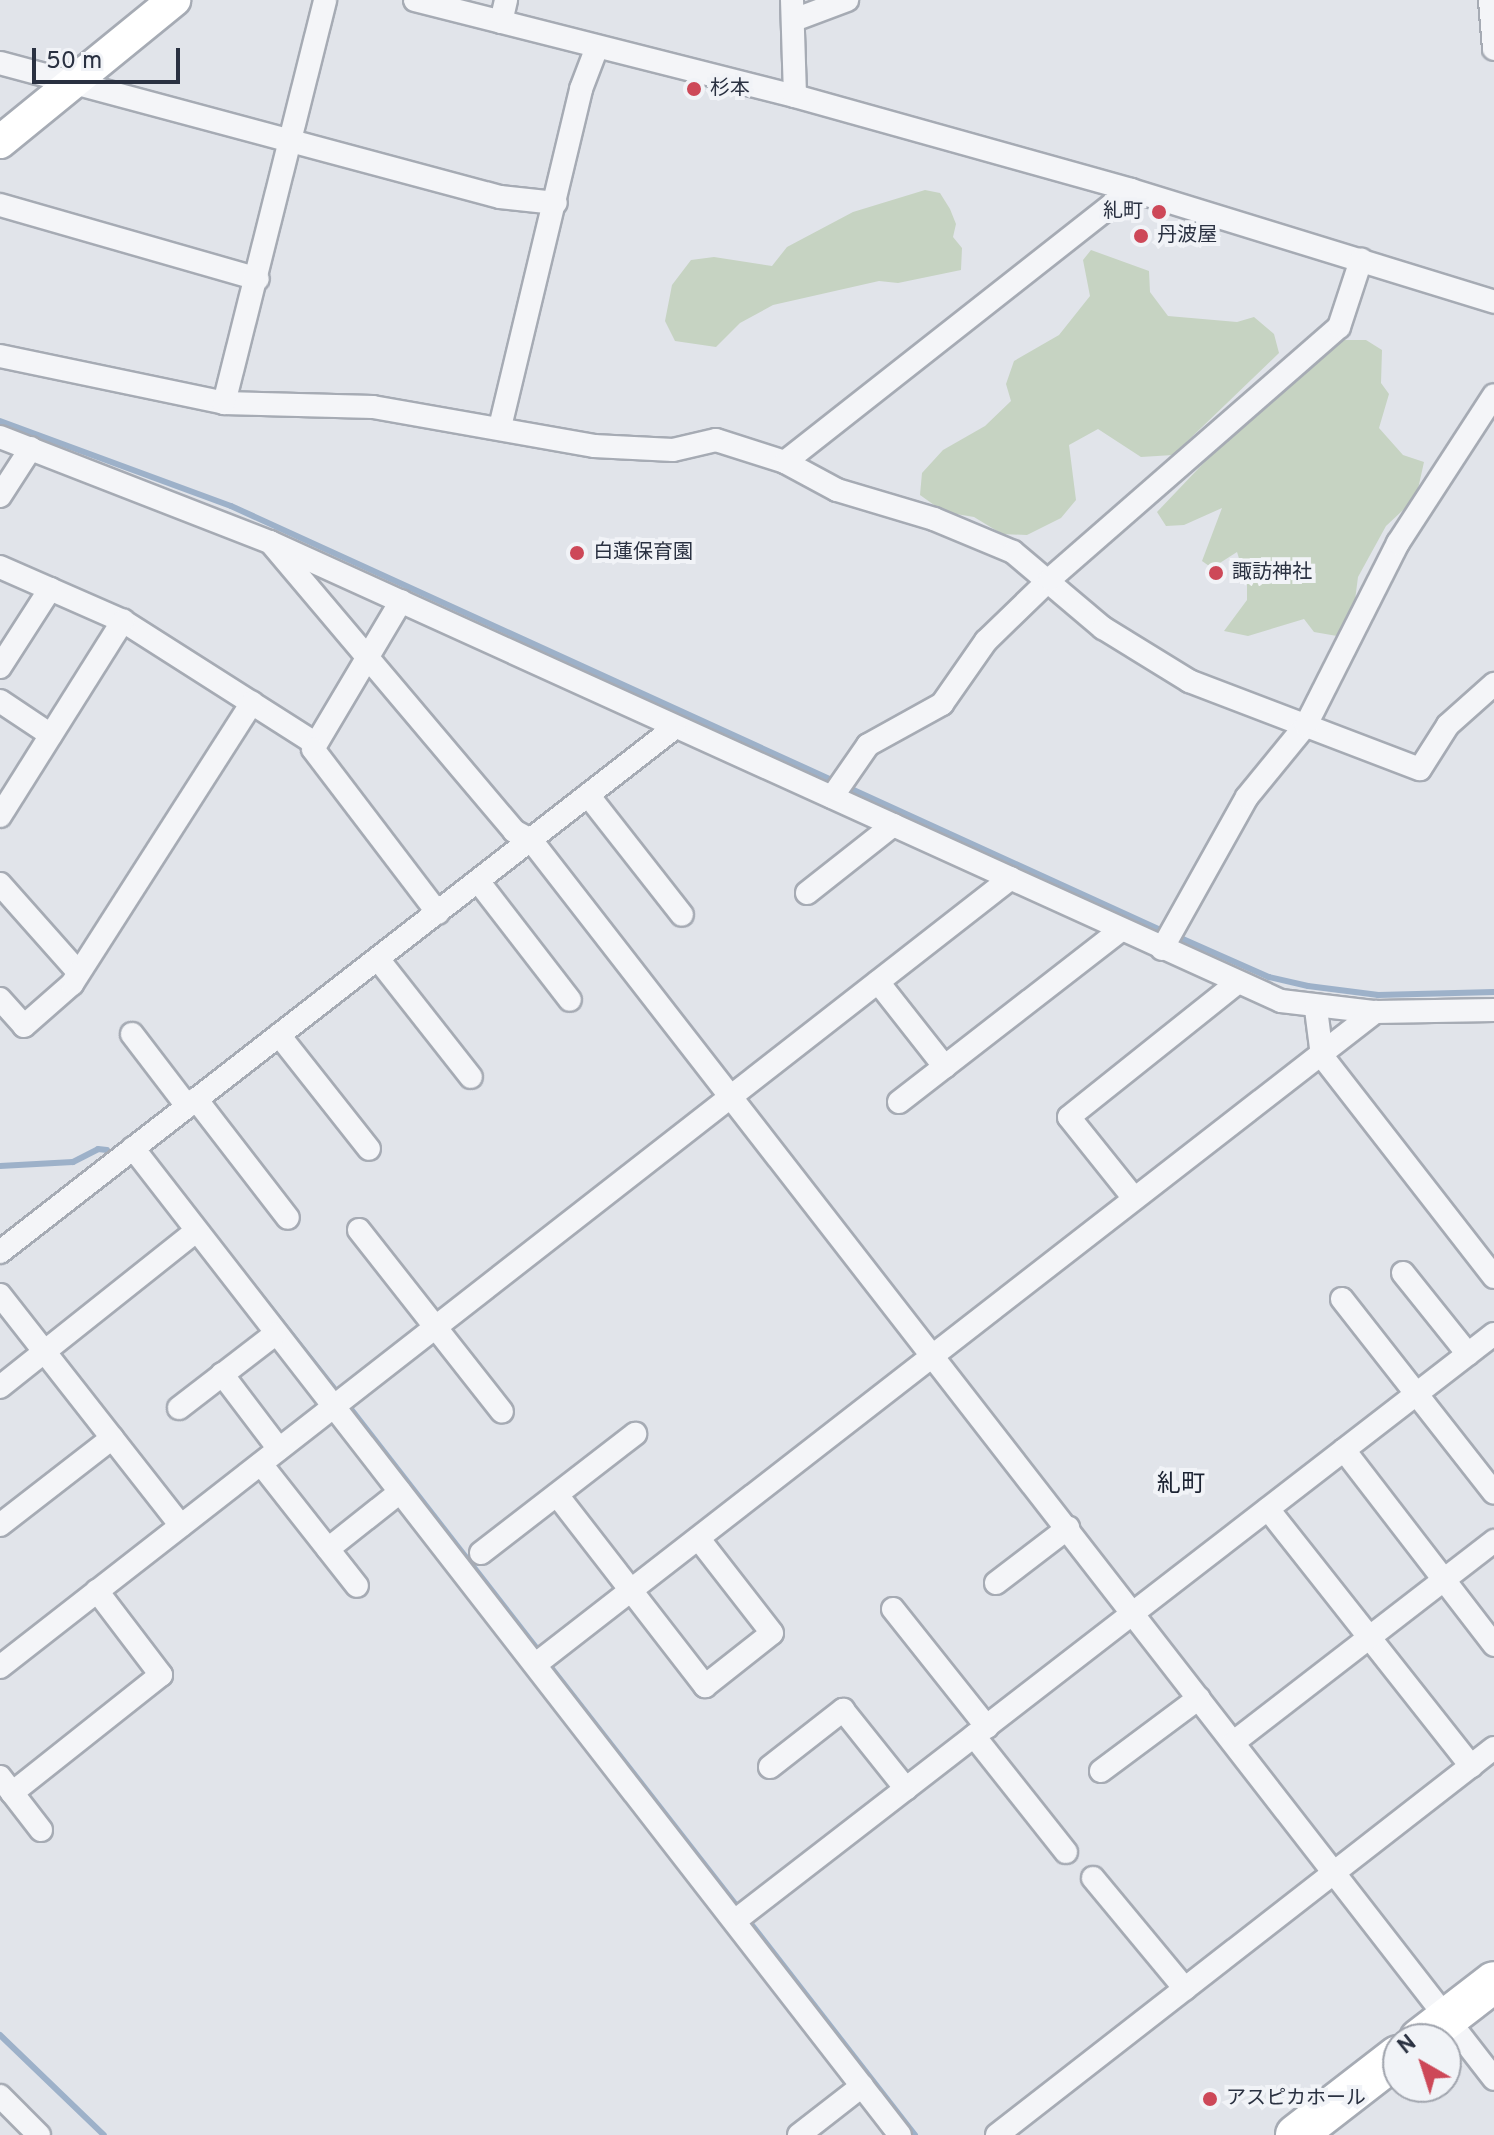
<!DOCTYPE html>
<meta charset="utf-8">
<style>
body{margin:0}
#map{position:relative;width:1494px;height:2135px;overflow:hidden;background:#e1e4ea;font-family:Overpass,"Noto Sans JP",sans-serif}
div>[style]{position:absolute}
.green>*{inset:0;background:#c6d3c2}
.stream>*{height:6px;margin:-3px;padding:0 3px;transform-origin:3px;border-radius:3px;background:#9db1c9}
.roads{filter:drop-shadow(2px 0 #a6abb4) drop-shadow(-2px 0 #a6abb4) drop-shadow(0 2px #a6abb4) drop-shadow(0 -2px #a6abb4)}
.street>*{height:22px;margin:-11px;padding:0 11px;transform-origin:11px;border-radius:11px;background:#f4f5f8}
.secondary>*{height:32px;margin:-16px;padding:0 16px;transform-origin:16px;border-radius:16px;background:#fff}
.highway>*{height:40px;margin:-20px;padding:0 20px;transform-origin:20px;border-radius:20px;background:#fff}
.dots>*{width:22px;height:22px;translate:-50% -50%;box-sizing:border-box;border:4px solid #f1f3f7;border-radius:50%}
span{translate:-50% -50%;white-space:nowrap;text-align:center;line-height:1.15;-webkit-text-stroke:8px #f1f3f7;paint-order:stroke}
.poi-label{font-size:20px;color:#2a3141}
.left{translate:0 -50%;text-align:left}
.right{translate:-100% -50%;text-align:right}
.quarter-label{font-size:24px;color:#1c2332}
.north{position:absolute;left:1382px;top:2023px;width:80px;height:80px;box-sizing:border-box;background:#f1f3f7;border:2px solid #a1a5ae;border-radius:50%;rotate:321deg;font-size:22px;font-weight:700;line-height:32px;text-align:center;color:#2a3141}
.north::after{content:'';display:block;margin:auto;width:28px;height:36px;background:#cd4858;clip-path:polygon(50% 0,100% 100%,50% 72%,0 100%)}
.scale{position:absolute;left:32px;top:48px;width:148px;height:36px;box-sizing:border-box;border:4px solid #2a3141;border-top:0;padding-left:10px;font-size:24px;line-height:28px;white-space:nowrap;color:#2a3141;-webkit-text-stroke:6px #f1f3f7;paint-order:stroke}
</style>
<div id="map">
<div class="green">
<div style="clip-path:polygon(925px 190px,940px 193px,950px 209px,956px 224px,953px 237px,962px 248px,961px 270px,898px 283px,879px 281px,773px 305px,740px 323px,716px 347px,675px 341px,665px 321px,672px 285px,691px 260px,714px 257px,772px 266px,787px 247px,853px 212px)"></div>
<div style="clip-path:polygon(1091px 250px,1149px 271px,1150px 292px,1168px 316px,1237px 322px,1254px 317px,1274px 334px,1279px 353px,1173px 455px,1141px 457px,1098px 429px,1069px 445px,1076px 500px,1061px 518px,1027px 535px,1002px 534px,974px 517px,944px 512px,920px 495px,922px 473px,943px 450px,985px 426px,1011px 401px,1006px 384px,1014px 361px,1059px 335px,1090px 296px,1083px 260px)"></div>
<div style="clip-path:polygon(1344px 340px,1366px 340px,1382px 350px,1381px 383px,1389px 394px,1379px 428px,1403px 455px,1424px 462px,1416px 498px,1386px 526px,1358px 577px,1354px 608px,1337px 636px,1314px 632px,1304px 619px,1248px 636px,1224px 631px,1247px 600px,1247px 584px,1237px 552px,1212px 568px,1202px 561px,1222px 508px,1184px 525px,1166px 526px,1157px 512px,1257px 407px)"></div>
</div>
<div class="stream">
<div style="left:0;top:421px;width:246px;rotate:20.2deg"></div>
<div style="left:231px;top:506px;width:1027px;rotate:24.52deg"></div>
<div style="left:1176px;top:936px;width:102px;rotate:23.8deg"></div>
<div style="left:1269px;top:977px;width:40px;rotate:13deg"></div>
<div style="left:1308px;top:986px;width:71px;rotate:7.3deg"></div>
<div style="left:1378px;top:995px;width:116px;rotate:-1.5deg"></div>
<div style="left:153px;top:1159px;width:295px;rotate:51.7deg"></div>
<div style="left:0;top:1166px;width:73px;rotate:-3.1deg"></div>
<div style="left:73px;top:1162px;width:28px;rotate:-27deg"></div>
<div style="left:98px;top:1149px;width:9px;rotate:6deg"></div>
<div style="left:351px;top:1409px;width:304px;rotate:52.2deg"></div>
<div style="left:550px;top:1666px;width:303px;rotate:52.1deg"></div>
<div style="left:752px;top:1925px;width:266px;rotate:52.2deg"></div>
<div style="left:0;top:2035px;width:144px;rotate:43.9deg"></div>
</div>
<div class="roads">
<div class="street">
<div style="left:415px;top:0;width:392px;rotate:14.2deg"></div>
<div style="left:795px;top:96px;width:349px;rotate:15.6deg"></div>
<div style="left:1131px;top:190px;width:380px;rotate:17.1deg"></div>
<div style="left:792px;top:0;width:96px;rotate:88.2deg"></div>
<div style="left:1490px;top:0;width:49px;rotate:85.3deg"></div>
<div style="left:794px;top:20px;width:57px;rotate:-20.7deg"></div>
<div style="left:501px;top:22px;width:23px;rotate:-77deg"></div>
<div style="left:0;top:63px;width:518px;rotate:15deg"></div>
<div style="left:500px;top:197px;width:56px;rotate:6.1deg"></div>
<div style="left:0;top:205px;width:268px;rotate:16deg"></div>
<div style="left:0;top:356px;width:229px;rotate:11.8deg"></div>
<div style="left:224px;top:403px;width:149px;rotate:1.5deg"></div>
<div style="left:373px;top:407px;width:224px;rotate:10deg"></div>
<div style="left:594px;top:446px;width:79px;rotate:2.9deg"></div>
<div style="left:673px;top:450px;width:44px;rotate:-13.1deg"></div>
<div style="left:716px;top:440px;width:72px;rotate:17.7deg"></div>
<div style="left:785px;top:462px;width:59px;rotate:28.3deg"></div>
<div style="left:837px;top:490px;width:101px;rotate:16.6deg"></div>
<div style="left:934px;top:519px;width:86px;rotate:22.7deg"></div>
<div style="left:1013px;top:552px;width:118px;rotate:40.2deg"></div>
<div style="left:1103px;top:628px;width:101px;rotate:31.6deg"></div>
<div style="left:1189px;top:681px;width:247px;rotate:20.9deg"></div>
<div style="left:1420px;top:769px;width:52px;rotate:-57.5deg"></div>
<div style="left:1448px;top:725px;width:62px;rotate:-41.7deg"></div>
<div style="left:224px;top:403px;width:415px;rotate:-75.9deg"></div>
<div style="left:500px;top:427px;width:348px;rotate:-76.5deg"></div>
<div style="left:581px;top:89px;width:45px;rotate:-69.1deg"></div>
<div style="left:0;top:437px;width:290px;rotate:21.3deg"></div>
<div style="left:270px;top:542px;width:1110px;rotate:24.42deg"></div>
<div style="left:1281px;top:1001px;width:95px;rotate:6.7deg"></div>
<div style="left:1375px;top:1012px;width:119px;rotate:-1deg"></div>
<div style="left:785px;top:462px;width:440px;rotate:-38.2deg"></div>
<div style="left:0;top:496px;width:57px;rotate:-57.1deg"></div>
<div style="left:270px;top:542px;width:378px;rotate:49.8deg"></div>
<div style="left:514px;top:831px;width:19px;rotate:28deg"></div>
<div style="left:531px;top:840px;width:1569px;rotate:52.14deg"></div>
<div style="left:0;top:567px;width:134px;rotate:23.7deg"></div>
<div style="left:123px;top:621px;width:225px;rotate:32.5deg"></div>
<div style="left:401px;top:601px;width:172px;rotate:120.7deg"></div>
<div style="left:313px;top:749px;width:206px;rotate:52.7deg"></div>
<div style="left:0;top:667px;width:93px;rotate:-57.3deg"></div>
<div style="left:0;top:701px;width:61px;rotate:33.7deg"></div>
<div style="left:588px;top:795px;width:152px;rotate:51.9deg"></div>
<div style="left:832px;top:797px;width:63px;rotate:-55.3deg"></div>
<div style="left:868px;top:745px;width:85px;rotate:-29deg"></div>
<div style="left:942px;top:704px;width:77px;rotate:-55.1deg"></div>
<div style="left:986px;top:641px;width:89px;rotate:-44.1deg"></div>
<div style="left:1050px;top:579px;width:383px;rotate:-41.1deg"></div>
<div style="left:1339px;top:327px;width:71px;rotate:-71.8deg"></div>
<div style="left:0;top:816px;width:231px;rotate:-57.8deg"></div>
<div style="left:478px;top:881px;width:150px;rotate:52.3deg"></div>
<div style="left:0;top:884px;width:118px;rotate:48.4deg"></div>
<div style="left:807px;top:893px;width:110px;rotate:-38.3deg"></div>
<div style="left:1162px;top:949px;width:174px;rotate:-60.8deg"></div>
<div style="left:1247px;top:797px;width:93px;rotate:-50.7deg"></div>
<div style="left:1306px;top:725px;width:204px;rotate:-63.2deg"></div>
<div style="left:1398px;top:543px;width:176px;rotate:-57deg"></div>
<div style="left:378px;top:959px;width:150px;rotate:51.8deg"></div>
<div style="left:878px;top:982px;width:108px;rotate:51.8deg"></div>
<div style="left:0;top:999px;width:36px;rotate:48deg"></div>
<div style="left:24px;top:1026px;width:64px;rotate:-41.2deg"></div>
<div style="left:72px;top:984px;width:334px;rotate:-57.4deg"></div>
<div style="left:1316px;top:1009px;width:47px;rotate:82.7deg"></div>
<div style="left:1322px;top:1056px;width:280px;rotate:52.1deg"></div>
<div style="left:132px;top:1034px;width:91px;rotate:52.6deg"></div>
<div style="left:279px;top:1035px;width:145px;rotate:51.7deg"></div>
<div style="left:196px;top:1099px;width:150px;rotate:52.3deg"></div>
<div style="left:899px;top:1102px;width:281px;rotate:-37.8deg"></div>
<div style="left:133px;top:1148px;width:1250px;rotate:52.15deg"></div>
<div style="left:1133px;top:1197px;width:102px;rotate:-128.7deg"></div>
<div style="left:1069px;top:1117px;width:216px;rotate:-38.6deg"></div>
<div style="left:359px;top:1230px;width:231px;rotate:51.8deg"></div>
<div style="left:0;top:1252px;width:854px;rotate:-37.86deg"></div>
<div style="left:1403px;top:1273px;width:104px;rotate:51.3deg"></div>
<div style="left:0;top:1295px;width:293px;rotate:51.9deg"></div>
<div style="left:1342px;top:1299px;width:246px;rotate:51.9deg"></div>
<div style="left:222px;top:1374px;width:94px;rotate:52.8deg"></div>
<div style="left:0;top:1387px;width:251px;rotate:-38.5deg"></div>
<div style="left:179px;top:1408px;width:121px;rotate:-37.6deg"></div>
<div style="left:1344px;top:1450px;width:246px;rotate:52.4deg"></div>
<div style="left:261px;top:1464px;width:155px;rotate:51.8deg"></div>
<div style="left:557px;top:1495px;width:242px;rotate:52.2deg"></div>
<div style="left:705px;top:1686px;width:85px;rotate:-38.3deg"></div>
<div style="left:772px;top:1633px;width:120px;rotate:-127.9deg"></div>
<div style="left:1268px;top:1509px;width:328px;rotate:51.7deg"></div>
<div style="left:0;top:1525px;width:142px;rotate:-37.8deg"></div>
<div style="left:328px;top:1549px;width:92px;rotate:-38.4deg"></div>
<div style="left:481px;top:1553px;width:195px;rotate:-37.7deg"></div>
<div style="left:996px;top:1583px;width:91px;rotate:-37.4deg"></div>
<div style="left:893px;top:1609px;width:151px;rotate:51.5deg"></div>
<div style="left:536px;top:1664px;width:1063px;rotate:-37.85deg"></div>
<div style="left:0;top:1667px;width:1282px;rotate:-37.97deg"></div>
<div style="left:974px;top:1736px;width:148px;rotate:51.6deg"></div>
<div style="left:1234px;top:1742px;width:329px;rotate:-37.7deg"></div>
<div style="left:770px;top:1767px;width:93px;rotate:-38deg"></div>
<div style="left:843px;top:1710px;width:101px;rotate:51.4deg"></div>
<div style="left:1101px;top:1771px;width:122px;rotate:-36.7deg"></div>
<div style="left:0;top:1777px;width:67px;rotate:52.3deg"></div>
<div style="left:12px;top:1793px;width:190px;rotate:-38.4deg"></div>
<div style="left:161px;top:1675px;width:106px;rotate:-127.3deg"></div>
<div style="left:1093px;top:1878px;width:144px;rotate:50.3deg"></div>
<div style="left:736px;top:1920px;width:958px;rotate:-37.71deg"></div>
<div style="left:0;top:2096px;width:55px;rotate:45deg"></div>
<div style="left:799px;top:2135px;width:80px;rotate:-37.9deg"></div>
<div style="left:997px;top:2135px;width:630px;rotate:-37.91deg"></div>
</div>
<div class="secondary">
<div style="left:0;top:142px;width:225px;rotate:-39.2deg"></div>
</div>
<div class="highway">
<div style="left:1420px;top:2039px;width:93px;rotate:-37.6deg"></div>
<div style="left:1296px;top:2135px;width:129px;rotate:-37.8deg"></div>
</div>
</div>
<div class="dots">
<div style="left:694px;top:89px;background:#cd4858"></div>
<div style="left:1159px;top:212px;background:#cd4858"></div>
<div style="left:1141px;top:236px;background:#cd4858"></div>
<div style="left:577px;top:553px;background:#cd4858"></div>
<div style="left:1216px;top:573px;background:#cd4858"></div>
<div style="left:1210px;top:2099px;background:#cd4858"></div>
</div>
<div class="poi-label">
<span class="left" style="left:710px;top:89px">杉本</span>
<span class="right" style="left:1143px;top:212px">糺町</span>
<span class="left" style="left:1157px;top:236px">丹波屋</span>
<span class="left" style="left:593px;top:553px">白蓮保育園</span>
<span class="left" style="left:1232px;top:573px">諏訪神社</span>
<span class="left" style="left:1226px;top:2099px">アスピカホール</span>
</div>
<div class="quarter-label">
<span style="left:1181px;top:1486px">糺町</span>
</div>
<div class="north">N</div>
<div class="scale">50 m</div>
</div>
